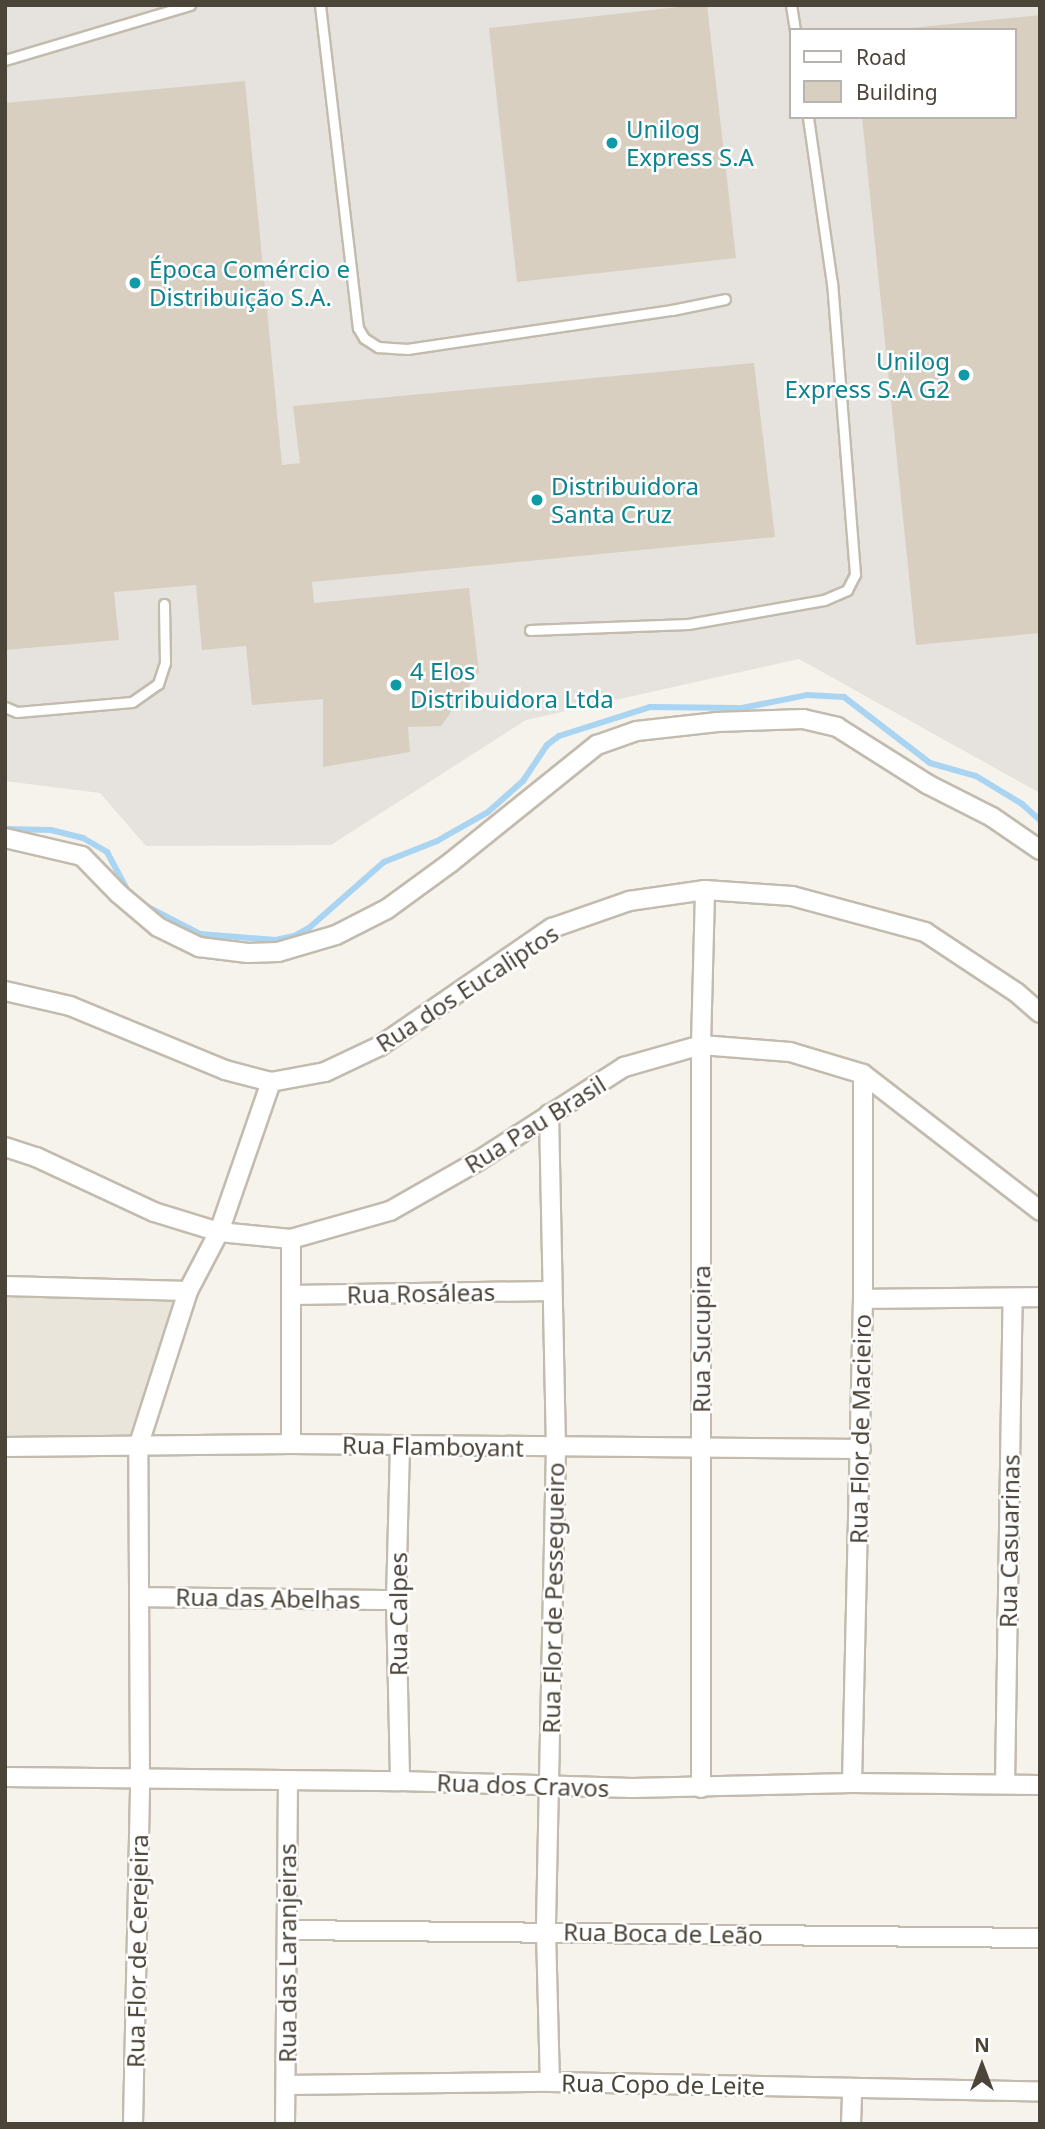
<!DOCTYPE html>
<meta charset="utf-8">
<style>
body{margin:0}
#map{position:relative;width:1045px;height:2129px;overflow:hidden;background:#f6f3ec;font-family:"Noto Sans",sans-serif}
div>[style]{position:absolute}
.residential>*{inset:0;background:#eae5da}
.industrial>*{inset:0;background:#e6e2dd}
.stream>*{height:6px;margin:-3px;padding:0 3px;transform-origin:3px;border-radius:3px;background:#a9d4f2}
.building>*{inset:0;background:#d8cfc1}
.roads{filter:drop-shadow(2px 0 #c2bbae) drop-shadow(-2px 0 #c2bbae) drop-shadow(0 2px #c2bbae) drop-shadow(0 -2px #c2bbae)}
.lane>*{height:9px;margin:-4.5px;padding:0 4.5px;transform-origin:4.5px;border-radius:4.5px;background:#fff}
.street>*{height:18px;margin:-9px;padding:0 9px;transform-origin:9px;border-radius:9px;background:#fff}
.dots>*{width:19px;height:19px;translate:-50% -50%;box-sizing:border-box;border:4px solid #fff;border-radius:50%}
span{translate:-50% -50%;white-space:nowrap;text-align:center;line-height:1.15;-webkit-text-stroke:5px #fff;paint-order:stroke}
.culture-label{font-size:24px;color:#0d838f}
.left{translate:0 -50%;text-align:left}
.right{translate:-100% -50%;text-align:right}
.street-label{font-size:24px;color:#4b4439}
.frame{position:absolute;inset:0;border:7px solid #4b4439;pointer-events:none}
.legend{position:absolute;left:789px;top:28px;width:228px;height:91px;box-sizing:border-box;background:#fff;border:2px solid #b7b4b0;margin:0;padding:9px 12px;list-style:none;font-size:21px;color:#4b4439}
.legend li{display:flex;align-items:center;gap:14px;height:35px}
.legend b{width:35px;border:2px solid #b7b4b0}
.north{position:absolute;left:947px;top:2031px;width:70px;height:70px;-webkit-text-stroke:5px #fff;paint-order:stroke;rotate:0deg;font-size:19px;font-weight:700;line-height:28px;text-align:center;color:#4b4439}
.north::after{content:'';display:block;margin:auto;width:24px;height:32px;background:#4b4439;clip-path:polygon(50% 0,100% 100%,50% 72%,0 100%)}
</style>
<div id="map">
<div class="residential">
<div style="clip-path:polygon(5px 1292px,179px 1297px,134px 1441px,5px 1438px)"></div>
</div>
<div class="industrial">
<div style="clip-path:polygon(evenodd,5px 5px,1040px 5px,1040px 793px,799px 659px,526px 720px,331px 845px,146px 846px,100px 793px,5px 781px,5px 5px,791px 30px,1015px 30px,1015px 117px,791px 117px,791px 30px)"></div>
</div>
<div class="stream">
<div style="left:5px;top:829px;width:46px;rotate:1.2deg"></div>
<div style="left:51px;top:830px;width:33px;rotate:14deg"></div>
<div style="left:83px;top:838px;width:28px;rotate:30deg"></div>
<div style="left:107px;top:852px;width:49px;rotate:61.9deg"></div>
<div style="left:144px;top:905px;width:63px;rotate:27.4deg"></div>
<div style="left:200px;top:934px;width:76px;rotate:4.5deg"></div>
<div style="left:276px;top:940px;width:18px;rotate:-13deg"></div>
<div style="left:294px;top:936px;width:18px;rotate:-29deg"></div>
<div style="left:310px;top:927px;width:98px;rotate:-41.3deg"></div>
<div style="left:384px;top:862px;width:57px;rotate:-21.6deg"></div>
<div style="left:437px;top:841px;width:59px;rotate:-29.6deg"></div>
<div style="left:488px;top:812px;width:47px;rotate:-41.5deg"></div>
<div style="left:523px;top:781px;width:43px;rotate:-56.3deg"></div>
<div style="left:547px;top:745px;width:15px;rotate:-37deg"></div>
<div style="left:559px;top:736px;width:96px;rotate:-17.7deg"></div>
<div style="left:650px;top:707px;width:92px;rotate:0.6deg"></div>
<div style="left:742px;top:708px;width:66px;rotate:-11.3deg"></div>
<div style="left:807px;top:695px;width:37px;rotate:3deg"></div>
<div style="left:844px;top:697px;width:108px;rotate:37.5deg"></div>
<div style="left:930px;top:763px;width:48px;rotate:15.8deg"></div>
<div style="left:976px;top:776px;width:54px;rotate:31.3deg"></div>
<div style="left:1022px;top:804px;width:24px;rotate:42deg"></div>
</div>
<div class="building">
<div style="clip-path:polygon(696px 5px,707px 5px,736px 258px,517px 282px,489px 28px)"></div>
<div style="clip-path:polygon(1040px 15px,1040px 633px,916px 645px,862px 117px,1015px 117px,1015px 30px,911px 28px)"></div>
<div style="clip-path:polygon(245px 81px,282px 465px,300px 463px,293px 406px,754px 363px,775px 537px,312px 582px,314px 603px,469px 588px,479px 672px,441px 726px,408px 727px,410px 752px,323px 767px,323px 699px,252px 705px,246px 646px,202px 650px,196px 585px,114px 592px,119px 640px,5px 650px,5px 103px)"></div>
</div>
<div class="roads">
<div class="lane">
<div style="left:320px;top:5px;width:325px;rotate:83.3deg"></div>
<div style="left:358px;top:328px;width:12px;rotate:59deg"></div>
<div style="left:364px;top:338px;width:17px;rotate:33deg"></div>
<div style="left:378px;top:347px;width:29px;rotate:4deg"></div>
<div style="left:407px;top:349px;width:268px;rotate:-8.4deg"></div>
<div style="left:672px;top:310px;width:54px;rotate:-11.7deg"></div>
<div style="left:791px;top:5px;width:25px;rotate:81deg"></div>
<div style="left:5px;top:60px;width:193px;rotate:-16.6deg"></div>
<div style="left:530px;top:630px;width:158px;rotate:-2.2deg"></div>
<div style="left:688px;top:624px;width:138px;rotate:-10deg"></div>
<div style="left:824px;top:600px;width:25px;rotate:-23deg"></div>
<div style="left:847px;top:590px;width:18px;rotate:-63deg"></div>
<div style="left:855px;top:574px;width:291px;rotate:-94.5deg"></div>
<div style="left:832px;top:284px;width:169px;rotate:-98.2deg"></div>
<div style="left:5px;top:707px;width:13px;rotate:23deg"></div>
<div style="left:17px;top:712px;width:115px;rotate:-5deg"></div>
<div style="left:132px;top:702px;width:32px;rotate:-35deg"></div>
<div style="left:158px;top:684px;width:22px;rotate:-72deg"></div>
<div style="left:165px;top:663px;width:59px;rotate:-91deg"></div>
</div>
<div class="street">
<div style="left:5px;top:838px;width:79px;rotate:13.2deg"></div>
<div style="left:82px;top:856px;width:53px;rotate:45.8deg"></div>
<div style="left:119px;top:894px;width:51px;rotate:40.2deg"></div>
<div style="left:158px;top:927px;width:46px;rotate:26deg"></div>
<div style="left:199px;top:947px;width:49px;rotate:7deg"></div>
<div style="left:248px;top:953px;width:30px;rotate:-2deg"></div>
<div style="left:278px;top:952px;width:60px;rotate:-16.3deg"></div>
<div style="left:336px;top:935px;width:57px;rotate:-27deg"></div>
<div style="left:387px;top:909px;width:78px;rotate:-36.1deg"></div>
<div style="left:450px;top:863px;width:189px;rotate:-38.8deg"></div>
<div style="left:597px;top:745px;width:42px;rotate:-19.3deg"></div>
<div style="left:637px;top:731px;width:81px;rotate:-6.4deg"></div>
<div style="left:717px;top:722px;width:86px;rotate:-2deg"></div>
<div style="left:803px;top:719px;width:35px;rotate:13deg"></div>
<div style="left:837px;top:727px;width:107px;rotate:32.3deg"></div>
<div style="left:927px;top:784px;width:73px;rotate:26.9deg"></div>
<div style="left:992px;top:817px;width:58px;rotate:34.5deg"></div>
<div style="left:5px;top:991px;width:67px;rotate:13deg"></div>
<div style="left:70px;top:1006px;width:168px;rotate:22.4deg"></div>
<div style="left:225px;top:1070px;width:48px;rotate:14.6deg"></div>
<div style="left:271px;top:1082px;width:55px;rotate:-10.5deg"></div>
<div style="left:325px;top:1072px;width:61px;rotate:-25.3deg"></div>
<div style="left:380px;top:1046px;width:209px;rotate:-34.5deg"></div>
<div style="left:552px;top:928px;width:82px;rotate:-19.3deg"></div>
<div style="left:629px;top:901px;width:77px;rotate:-8.2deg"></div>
<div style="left:705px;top:890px;width:87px;rotate:3.9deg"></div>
<div style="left:792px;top:896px;width:138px;rotate:15.1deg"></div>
<div style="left:925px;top:932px;width:110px;rotate:33.5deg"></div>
<div style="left:1017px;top:993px;width:30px;rotate:41deg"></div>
<div style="left:549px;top:1114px;width:333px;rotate:88.8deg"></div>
<div style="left:556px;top:1447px;width:485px;rotate:91.2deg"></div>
<div style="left:546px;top:1932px;width:150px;rotate:88.5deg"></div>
<div style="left:5px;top:1147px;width:33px;rotate:18deg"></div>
<div style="left:36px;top:1157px;width:130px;rotate:25deg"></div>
<div style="left:154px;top:1212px;width:68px;rotate:17.1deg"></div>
<div style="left:219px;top:1232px;width:72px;rotate:5.6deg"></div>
<div style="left:291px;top:1239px;width:103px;rotate:-15.8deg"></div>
<div style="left:390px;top:1211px;width:101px;rotate:-29.6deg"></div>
<div style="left:478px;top:1161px;width:174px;rotate:-32.8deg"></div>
<div style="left:624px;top:1067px;width:80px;rotate:-15.9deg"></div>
<div style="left:701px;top:1045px;width:89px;rotate:4.5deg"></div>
<div style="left:790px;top:1052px;width:76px;rotate:16.8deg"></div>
<div style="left:863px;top:1074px;width:224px;rotate:37.7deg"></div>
<div style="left:291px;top:1239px;width:205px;rotate:90deg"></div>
<div style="left:5px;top:1286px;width:183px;rotate:1.6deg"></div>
<div style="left:291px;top:1295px;width:260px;rotate:-0.9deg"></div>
<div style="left:863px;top:1299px;width:177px;rotate:-0.6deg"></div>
<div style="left:5px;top:1447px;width:286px;rotate:-0.6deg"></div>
<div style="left:291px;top:1444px;width:570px;rotate:0.5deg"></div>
<div style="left:400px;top:1447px;width:153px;rotate:91.5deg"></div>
<div style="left:396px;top:1600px;width:181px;rotate:88.7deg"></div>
<div style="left:139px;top:1597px;width:257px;rotate:0.7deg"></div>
<div style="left:5px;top:1777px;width:395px;rotate:0.6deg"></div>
<div style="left:400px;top:1781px;width:232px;rotate:1.7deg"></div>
<div style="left:632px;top:1788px;width:220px;rotate:-1.3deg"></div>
<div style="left:852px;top:1783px;width:188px;rotate:0.6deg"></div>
<div style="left:852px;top:1783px;width:484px;rotate:-88.7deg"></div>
<div style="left:863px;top:1299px;width:225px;rotate:-90deg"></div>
<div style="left:1005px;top:1784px;width:486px;rotate:-89.1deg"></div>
<div style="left:701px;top:1788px;width:743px;rotate:-90deg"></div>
<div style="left:701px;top:1045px;width:155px;rotate:-88.5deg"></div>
<div style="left:287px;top:1930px;width:753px;rotate:0.61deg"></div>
<div style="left:286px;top:2085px;width:264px;rotate:-0.7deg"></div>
<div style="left:550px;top:2082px;width:490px;rotate:1.1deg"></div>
<div style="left:133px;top:2124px;width:346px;rotate:-88.8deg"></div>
<div style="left:140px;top:1778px;width:331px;rotate:-90.3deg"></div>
<div style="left:138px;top:1447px;width:164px;rotate:-72.2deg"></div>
<div style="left:188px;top:1291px;width:67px;rotate:-62.3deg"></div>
<div style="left:219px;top:1232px;width:159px;rotate:-70.9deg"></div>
<div style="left:285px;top:2124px;width:343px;rotate:-89.5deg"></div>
<div style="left:851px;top:2124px;width:36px;rotate:-88deg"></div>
</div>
</div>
<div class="dots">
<div style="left:612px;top:143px;background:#0f9aa8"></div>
<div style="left:135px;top:283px;background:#0f9aa8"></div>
<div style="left:964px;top:375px;background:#0f9aa8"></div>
<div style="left:537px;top:500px;background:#0f9aa8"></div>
<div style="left:396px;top:685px;background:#0f9aa8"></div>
</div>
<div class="culture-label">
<span class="left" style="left:626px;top:143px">Unilog<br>Express S.A</span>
<span class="left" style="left:149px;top:283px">Época Comércio e<br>Distribuição S.A.</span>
<span class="right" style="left:950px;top:375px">Unilog<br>Express S.A G2</span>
<span class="left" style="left:551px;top:500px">Distribuidora<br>Santa Cruz</span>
<span class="left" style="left:410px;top:685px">4 Elos<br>Distribuidora Ltda</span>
</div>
<div class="street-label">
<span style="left:467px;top:988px;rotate:-33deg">Rua dos Eucaliptos</span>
<span style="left:535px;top:1124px;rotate:-32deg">Rua Pau Brasil</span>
<span style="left:421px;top:1293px;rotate:-1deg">Rua Rosáleas</span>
<span style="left:701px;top:1339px;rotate:-90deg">Rua Sucupira</span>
<span style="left:860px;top:1429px;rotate:-89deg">Rua Flor de Macieiro</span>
<span style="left:433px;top:1446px;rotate:1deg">Rua Flamboyant</span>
<span style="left:1009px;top:1541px;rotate:-89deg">Rua Casuarinas</span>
<span style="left:268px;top:1598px;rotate:1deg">Rua das Abelhas</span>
<span style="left:553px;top:1598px;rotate:-89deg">Rua Flor de Pessegueiro</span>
<span style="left:398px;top:1614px;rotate:-90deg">Rua Calpes</span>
<span style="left:523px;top:1785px;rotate:2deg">Rua dos Cravos</span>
<span style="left:663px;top:1933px;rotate:1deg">Rua Boca de Leão</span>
<span style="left:137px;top:1951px;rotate:-89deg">Rua Flor de Cerejeira</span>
<span style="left:287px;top:1953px;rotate:-90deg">Rua das Laranjeiras</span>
<span style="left:663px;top:2084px;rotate:1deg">Rua Copo de Leite</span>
</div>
<div class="frame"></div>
<ul class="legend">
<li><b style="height:9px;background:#fff"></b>Road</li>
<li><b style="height:19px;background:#d8cfc1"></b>Building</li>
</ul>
<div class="north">N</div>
</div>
